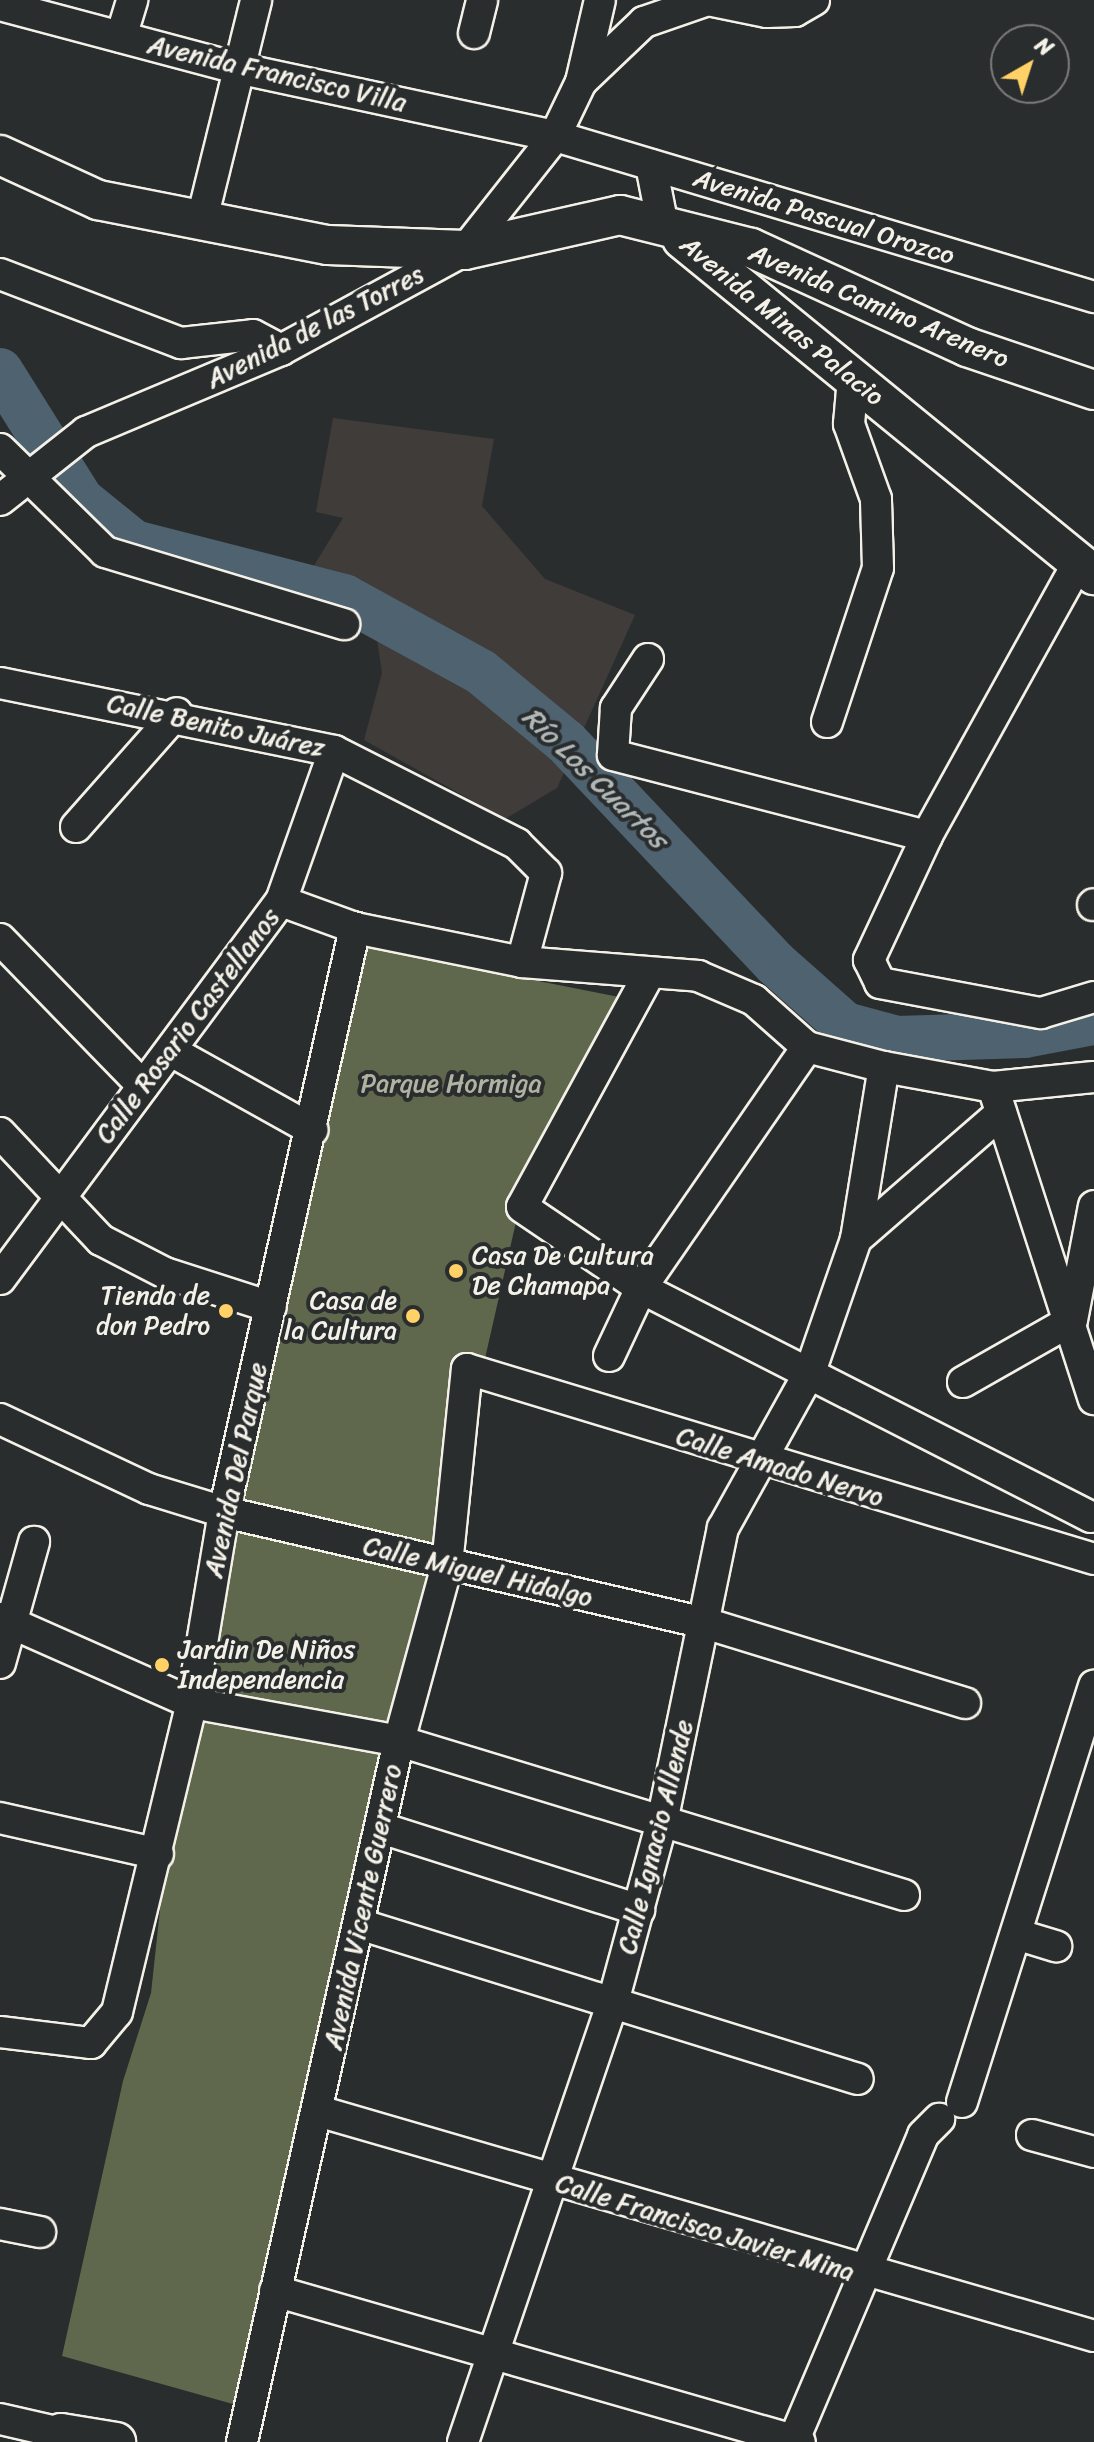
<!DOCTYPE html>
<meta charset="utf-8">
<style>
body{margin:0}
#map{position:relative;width:1094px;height:2442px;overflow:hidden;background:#2a2d2e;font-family:Sriracha,sans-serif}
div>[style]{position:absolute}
.built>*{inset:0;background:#3f3c3a}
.green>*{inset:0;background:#5f674d}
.river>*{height:46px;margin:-23px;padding:0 23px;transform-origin:23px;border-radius:23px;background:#4e6270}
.roads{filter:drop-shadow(2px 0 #f4f1e8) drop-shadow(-2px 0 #f4f1e8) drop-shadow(0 2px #f4f1e8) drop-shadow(0 -2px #f4f1e8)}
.minor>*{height:30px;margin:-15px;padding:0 15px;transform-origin:15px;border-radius:15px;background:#2a2d2e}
.major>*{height:38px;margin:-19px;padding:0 19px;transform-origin:19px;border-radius:19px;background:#2a2d2e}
.dots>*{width:22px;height:22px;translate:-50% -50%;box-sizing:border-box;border:4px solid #2a2d2e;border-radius:50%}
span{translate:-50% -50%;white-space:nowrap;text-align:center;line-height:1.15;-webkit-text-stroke:8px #2a2d2e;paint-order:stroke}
.street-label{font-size:26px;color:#f4f1e8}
.park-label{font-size:26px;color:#b1b3a2}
.poi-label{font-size:26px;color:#f4f1e8}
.left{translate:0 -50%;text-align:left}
.right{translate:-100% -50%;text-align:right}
.water-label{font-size:28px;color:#b2b8b8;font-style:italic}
.north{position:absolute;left:990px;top:24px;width:80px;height:80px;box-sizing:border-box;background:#2a2d2e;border:2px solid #7b7b78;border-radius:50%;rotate:39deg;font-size:22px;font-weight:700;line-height:32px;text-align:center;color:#f4f1e8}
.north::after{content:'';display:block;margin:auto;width:28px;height:36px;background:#ffd166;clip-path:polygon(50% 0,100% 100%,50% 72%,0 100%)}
</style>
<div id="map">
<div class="built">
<div style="clip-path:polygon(333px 418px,494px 439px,482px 506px,545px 579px,635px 615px,557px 788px,505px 819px,364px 740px,382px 673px,373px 613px,307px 577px,343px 518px,316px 512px)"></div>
</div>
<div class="green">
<div style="clip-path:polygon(363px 946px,624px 998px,523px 1191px,247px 2408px,62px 2356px,123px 2081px,151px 1993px,162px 1891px,201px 1696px)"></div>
</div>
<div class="river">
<div style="left:0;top:371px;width:152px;rotate:57.9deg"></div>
<div style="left:81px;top:500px;width:68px;rotate:39.1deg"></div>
<div style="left:134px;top:543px;width:217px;rotate:14.4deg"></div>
<div style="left:344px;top:597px;width:156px;rotate:28.7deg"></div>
<div style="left:481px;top:672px;width:110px;rotate:39.5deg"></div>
<div style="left:566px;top:742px;width:304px;rotate:46.6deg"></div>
<div style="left:775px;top:963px;width:94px;rotate:41.5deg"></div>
<div style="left:845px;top:1025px;width:54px;rotate:15.1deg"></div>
<div style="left:897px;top:1039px;width:128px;rotate:-1.8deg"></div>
<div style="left:1025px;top:1035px;width:70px;rotate:-10.7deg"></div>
</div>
<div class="roads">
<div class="minor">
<div style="left:708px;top:0;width:60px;rotate:11.5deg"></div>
<div style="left:767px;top:12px;width:28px;rotate:-2deg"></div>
<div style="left:795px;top:11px;width:22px;rotate:-30deg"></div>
<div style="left:0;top:5px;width:245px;rotate:14.9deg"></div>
<div style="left:237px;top:68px;width:325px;rotate:12.1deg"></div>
<div style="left:555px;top:136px;width:563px;rotate:16.63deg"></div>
<div style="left:474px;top:33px;width:34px;rotate:-76deg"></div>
<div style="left:121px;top:37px;width:39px;rotate:-73deg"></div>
<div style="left:581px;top:82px;width:87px;rotate:-43.6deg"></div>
<div style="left:644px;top:22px;width:68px;rotate:-19deg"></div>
<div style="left:651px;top:165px;width:62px;rotate:78.9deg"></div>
<div style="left:202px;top:219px;width:226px;rotate:-76.1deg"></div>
<div style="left:0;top:274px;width:194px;rotate:20.9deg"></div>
<div style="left:181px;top:343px;width:72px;rotate:-6.3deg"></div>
<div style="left:253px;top:335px;width:32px;rotate:28deg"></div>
<div style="left:0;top:449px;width:147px;rotate:44.4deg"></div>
<div style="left:105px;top:552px;width:250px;rotate:16.8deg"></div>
<div style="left:0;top:500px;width:110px;rotate:-38.3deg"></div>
<div style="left:86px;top:432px;width:212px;rotate:-22.8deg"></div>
<div style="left:281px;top:350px;width:209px;rotate:-28.5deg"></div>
<div style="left:465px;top:250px;width:145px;rotate:-51.7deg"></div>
<div style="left:555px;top:136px;width:60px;rotate:-64.3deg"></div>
<div style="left:581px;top:82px;width:84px;rotate:-77deg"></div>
<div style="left:1077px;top:565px;width:310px;rotate:119deg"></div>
<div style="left:927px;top:836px;width:137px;rotate:115.1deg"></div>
<div style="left:869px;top:960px;width:25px;rotate:64deg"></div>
<div style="left:880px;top:983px;width:164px;rotate:10.6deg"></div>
<div style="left:1041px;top:1013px;width:55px;rotate:-16.8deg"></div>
<div style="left:648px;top:659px;width:59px;rotate:123.1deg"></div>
<div style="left:616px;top:708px;width:47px;rotate:93.7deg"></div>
<div style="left:613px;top:755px;width:324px;rotate:14.5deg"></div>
<div style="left:0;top:683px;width:341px;rotate:11.5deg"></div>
<div style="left:334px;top:751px;width:205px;rotate:26.9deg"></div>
<div style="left:517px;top:844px;width:41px;rotate:45deg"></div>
<div style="left:546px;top:873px;width:92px;rotate:105.1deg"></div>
<div style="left:827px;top:722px;width:162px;rotate:-71.7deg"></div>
<div style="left:878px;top:568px;width:69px;rotate:-91.7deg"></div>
<div style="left:876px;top:499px;width:80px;rotate:-109.8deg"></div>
<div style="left:849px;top:424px;width:46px;rotate:-85deg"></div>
<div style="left:76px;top:827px;width:152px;rotate:-48.5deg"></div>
<div style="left:281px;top:901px;width:79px;rotate:20deg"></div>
<div style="left:355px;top:928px;width:170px;rotate:11.5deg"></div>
<div style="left:522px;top:962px;width:177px;rotate:4.5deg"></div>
<div style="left:698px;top:976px;width:61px;rotate:23.2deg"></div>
<div style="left:754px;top:1000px;width:71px;rotate:41.6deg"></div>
<div style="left:807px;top:1047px;width:80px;rotate:14.6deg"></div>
<div style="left:884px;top:1067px;width:111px;rotate:10.4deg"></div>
<div style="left:993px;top:1087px;width:101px;rotate:-5.7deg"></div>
<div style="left:1093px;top:905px;width:1px;rotate:-45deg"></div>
<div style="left:0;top:939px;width:205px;rotate:45.8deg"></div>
<div style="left:649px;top:974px;width:265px;rotate:118.6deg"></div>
<div style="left:522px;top:1207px;width:144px;rotate:34.2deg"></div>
<div style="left:641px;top:1288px;width:505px;rotate:26.97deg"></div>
<div style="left:171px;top:1051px;width:162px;rotate:29.1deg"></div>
<div style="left:993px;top:1087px;width:328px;rotate:72.1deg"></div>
<div style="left:0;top:1133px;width:147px;rotate:46.7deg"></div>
<div style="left:101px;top:1240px;width:72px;rotate:27.3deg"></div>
<div style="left:165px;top:1273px;width:111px;rotate:17.8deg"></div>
<div style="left:856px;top:1239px;width:192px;rotate:-41deg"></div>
<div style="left:0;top:1279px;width:471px;rotate:-53.4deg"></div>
<div style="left:281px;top:901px;width:159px;rotate:-70.5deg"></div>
<div style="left:609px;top:1356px;width:75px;rotate:-64.8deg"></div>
<div style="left:641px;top:1288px;width:293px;rotate:-55.4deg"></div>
<div style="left:963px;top:1382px;width:125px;rotate:-29.6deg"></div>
<div style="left:1072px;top:1320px;width:116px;rotate:-79.1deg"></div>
<div style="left:0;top:1419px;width:165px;rotate:25.2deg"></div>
<div style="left:149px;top:1489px;width:78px;rotate:17deg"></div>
<div style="left:224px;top:1512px;width:497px;rotate:13deg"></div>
<div style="left:708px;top:1624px;width:269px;rotate:17.1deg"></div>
<div style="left:0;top:1618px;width:210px;rotate:23.9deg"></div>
<div style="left:192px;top:1703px;width:210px;rotate:10.4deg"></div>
<div style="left:399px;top:1741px;width:528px;rotate:16.96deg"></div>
<div style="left:0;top:1663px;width:126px;rotate:-74.3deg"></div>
<div style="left:0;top:1818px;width:162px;rotate:12.8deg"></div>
<div style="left:381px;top:1828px;width:271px;rotate:17.6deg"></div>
<div style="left:362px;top:1925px;width:519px;rotate:17.25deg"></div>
<div style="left:1019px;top:1935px;width:39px;rotate:17deg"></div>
<div style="left:0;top:2032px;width:92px;rotate:6.9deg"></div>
<div style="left:91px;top:2043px;width:40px;rotate:-50deg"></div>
<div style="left:117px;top:2012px;width:318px;rotate:-76.4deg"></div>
<div style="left:192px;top:1703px;width:194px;rotate:-80.5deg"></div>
<div style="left:224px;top:1512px;width:599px;rotate:-77.36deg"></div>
<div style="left:962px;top:2102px;width:437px;rotate:-72.4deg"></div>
<div style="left:318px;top:2111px;width:808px;rotate:16.17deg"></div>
<div style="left:1032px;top:2135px;width:64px;rotate:15.3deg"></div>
<div style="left:0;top:2224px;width:41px;rotate:11.3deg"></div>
<div style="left:275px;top:2291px;width:546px;rotate:16.05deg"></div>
<div style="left:0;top:2419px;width:63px;rotate:12.9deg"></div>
<div style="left:242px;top:2442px;width:718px;rotate:-77.38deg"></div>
<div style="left:399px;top:1741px;width:182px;rotate:-74.7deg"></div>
<div style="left:447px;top:1565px;width:197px;rotate:-84.2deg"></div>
<div style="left:467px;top:1369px;width:655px;rotate:16.86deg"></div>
<div style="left:463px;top:2442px;width:465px;rotate:-71.2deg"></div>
<div style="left:613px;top:2002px;width:187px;rotate:-74.8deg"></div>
<div style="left:662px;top:1822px;width:300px;rotate:-78.3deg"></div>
<div style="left:723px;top:1528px;width:179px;rotate:-60.9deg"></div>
<div style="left:810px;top:1372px;width:141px;rotate:-70.9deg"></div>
<div style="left:856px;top:1239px;width:174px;rotate:-80.8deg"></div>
<div style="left:793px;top:2442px;width:333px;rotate:-67deg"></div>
<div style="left:923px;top:2135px;width:23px;rotate:-45deg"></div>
</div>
<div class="major">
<div style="left:0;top:155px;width:108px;rotate:24.7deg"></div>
<div style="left:98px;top:200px;width:234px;rotate:11.1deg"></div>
<div style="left:328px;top:245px;width:137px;rotate:2.1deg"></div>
<div style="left:465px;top:250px;width:159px;rotate:-12.7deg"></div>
<div style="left:620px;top:215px;width:135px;rotate:14.1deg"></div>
<div style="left:751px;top:248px;width:238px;rotate:24.6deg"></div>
<div style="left:967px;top:347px;width:134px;rotate:18.7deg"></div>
<div style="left:682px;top:239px;width:532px;rotate:39.2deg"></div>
<div style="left:59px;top:2442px;width:9px;rotate:-77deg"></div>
<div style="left:61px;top:2433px;width:56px;rotate:9.3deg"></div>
</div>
</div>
<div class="dots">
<div style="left:456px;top:1271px;background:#ffd166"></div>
<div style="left:226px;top:1311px;background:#ffd166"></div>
<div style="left:413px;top:1316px;background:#ffd166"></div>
<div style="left:162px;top:1665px;background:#ffd166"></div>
</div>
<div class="street-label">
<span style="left:277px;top:74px;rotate:13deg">Avenida Francisco Villa</span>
<span style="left:824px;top:217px;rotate:17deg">Avenida Pascual Orozco</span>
<span style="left:879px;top:306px;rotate:23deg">Avenida Camino Arenero</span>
<span style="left:782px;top:321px;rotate:39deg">Avenida Minas Palacio</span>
<span style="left:315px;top:327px;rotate:-27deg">Avenida de las Torres</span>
<span style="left:216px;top:726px;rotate:12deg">Calle Benito Juárez</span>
<span style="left:188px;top:1026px;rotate:-53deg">Calle Rosario Castellanos</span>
<span style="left:780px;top:1467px;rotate:17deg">Calle Amado Nervo</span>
<span style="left:236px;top:1470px;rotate:-78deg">Avenida Del Parque</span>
<span style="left:478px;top:1572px;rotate:13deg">Calle Miguel Hidalgo</span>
<span style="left:656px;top:1837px;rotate:-76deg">Calle Ignacio Allende</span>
<span style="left:363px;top:1907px;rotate:-78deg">Avenida Vicente Guerrero</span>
<span style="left:705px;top:2228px;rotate:17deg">Calle Francisco Javier Mina</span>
</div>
<div class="park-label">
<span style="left:451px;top:1084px">Parque Hormiga</span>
</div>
<div class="poi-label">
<span class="left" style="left:472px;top:1271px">Casa De Cultura<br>De Chamapa</span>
<span class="right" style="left:210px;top:1311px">Tienda de<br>don Pedro</span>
<span class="right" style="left:397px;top:1316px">Casa de<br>la Cultura</span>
<span class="left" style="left:178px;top:1665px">Jardin De Niños<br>Independencia</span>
</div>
<div class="water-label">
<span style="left:595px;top:778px;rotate:44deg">Río Los Cuartos</span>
</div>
<div class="north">N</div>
</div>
